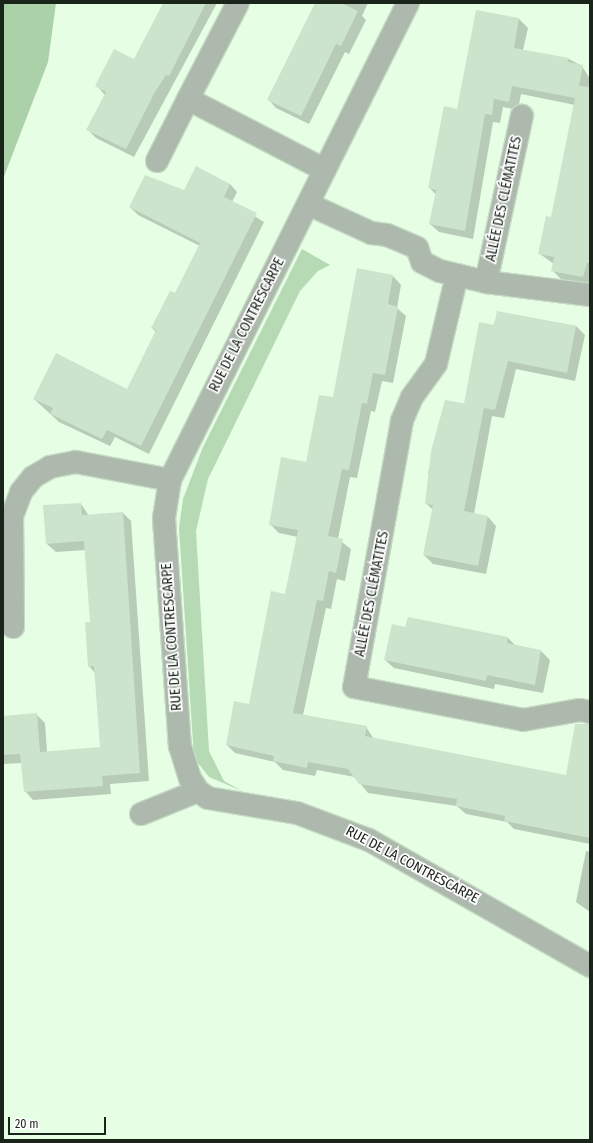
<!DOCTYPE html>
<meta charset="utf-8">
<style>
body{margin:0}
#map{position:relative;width:593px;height:1143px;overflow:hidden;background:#e5fee4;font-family:"Fira Sans Condensed",sans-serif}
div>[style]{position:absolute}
.green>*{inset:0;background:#b6dbb4}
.forest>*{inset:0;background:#abd1a9}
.shadow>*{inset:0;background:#0003}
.building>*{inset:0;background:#cce4cb}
.roads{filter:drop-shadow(1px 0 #c5dbc4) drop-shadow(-1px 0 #c5dbc4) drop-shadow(0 1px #c5dbc4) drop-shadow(0 -1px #c5dbc4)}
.minor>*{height:22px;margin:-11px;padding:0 11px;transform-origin:11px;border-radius:11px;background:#aeb9ae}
span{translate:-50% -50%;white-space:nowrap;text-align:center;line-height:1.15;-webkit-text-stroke:3.5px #fff;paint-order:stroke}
.street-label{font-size:14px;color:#1b241b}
.frame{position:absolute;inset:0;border:4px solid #1b241b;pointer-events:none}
.scale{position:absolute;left:8px;top:1117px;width:98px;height:18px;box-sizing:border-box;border:2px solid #1b241b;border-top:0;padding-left:5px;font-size:12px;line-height:14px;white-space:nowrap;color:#1b241b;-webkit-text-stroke:3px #fff;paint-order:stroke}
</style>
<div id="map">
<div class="green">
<div style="clip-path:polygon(302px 249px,330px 265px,318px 271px,300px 291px,208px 479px,196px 531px,209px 751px,224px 781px,242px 791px,209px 777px,194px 758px,179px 528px,183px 499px,203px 447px)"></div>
</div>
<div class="forest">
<div style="clip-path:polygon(3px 3px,56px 3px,48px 62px,3px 179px)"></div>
</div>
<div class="shadow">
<div style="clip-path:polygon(164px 3px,217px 3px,134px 157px,96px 138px,88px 130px,105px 95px,97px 86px,134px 60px)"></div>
<div style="clip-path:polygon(316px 3px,368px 3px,362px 16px,366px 20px,349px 54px,345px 52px,309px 124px,276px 108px,268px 99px)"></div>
<div style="clip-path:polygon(477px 11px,519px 19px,528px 28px,523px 50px,569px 59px,582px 66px,590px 79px,585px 107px,521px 94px,518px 110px,503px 107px,500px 123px,493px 122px,473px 239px,439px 232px,430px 224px,436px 195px,429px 187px,458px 110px)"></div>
<div style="clip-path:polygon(590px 127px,590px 285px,561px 279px,552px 270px,554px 264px,540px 254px)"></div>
<div style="clip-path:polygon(230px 184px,237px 192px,232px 202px,264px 222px,149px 454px,115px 437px,110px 446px,59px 422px,34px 399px,127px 390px,156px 332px,152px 328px,175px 294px,200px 246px,138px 215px,130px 207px,185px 191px)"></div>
<div style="clip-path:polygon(393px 276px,401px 285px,397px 308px,406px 316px,393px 383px,382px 381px,375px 412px,371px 411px,357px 478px,350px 477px,338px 539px,351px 549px,345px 581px,337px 579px,331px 609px,326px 608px,303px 715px,366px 727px,374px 739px,566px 776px,590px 761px,590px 844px,514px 829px,507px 822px,466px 814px,457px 806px,368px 793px,355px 777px,317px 770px,315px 776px,283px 770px,275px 762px,235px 753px,227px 745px,250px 705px,285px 595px,298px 537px,279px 533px,270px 524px,306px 463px)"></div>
<div style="clip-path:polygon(498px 312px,576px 326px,585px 335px,575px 381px,516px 369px,504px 418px,492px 416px,474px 514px,488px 517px,496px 526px,486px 574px,433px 564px,424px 555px,433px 510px,426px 503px,431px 476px,428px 473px,445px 401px,467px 405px)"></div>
<div style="clip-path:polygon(81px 504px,89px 516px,123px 513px,131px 521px,149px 781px,110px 784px,111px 794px,33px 800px,25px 791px,22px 763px,3px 764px,3px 717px,36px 714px,45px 723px,47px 752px,101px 748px,95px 673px,89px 666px,91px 623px,86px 550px,56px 552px,47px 544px)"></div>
<div style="clip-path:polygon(406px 628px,508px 638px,516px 646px,541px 651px,550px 660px,543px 693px,495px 684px,494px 689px,394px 668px,385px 660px)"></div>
<div style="clip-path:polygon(586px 851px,590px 852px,590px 912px,576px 902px)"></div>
</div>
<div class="building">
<div style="clip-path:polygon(163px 3px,206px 3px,169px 76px,166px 75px,155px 92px,126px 149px,86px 130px,106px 92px,95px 86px,114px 49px,134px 59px)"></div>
<div style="clip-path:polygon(315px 3px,341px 3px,358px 11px,341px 46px,336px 44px,301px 116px,267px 100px)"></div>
<div style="clip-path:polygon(476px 10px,519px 18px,514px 48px,569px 58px,568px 62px,583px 65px,579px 86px,590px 87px,590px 263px,587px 263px,583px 277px,551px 271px,554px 257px,538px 254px,546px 216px,551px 217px,575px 98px,512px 86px,509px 102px,494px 99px,492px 115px,485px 114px,465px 231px,429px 224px,436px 190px,428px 188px,444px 106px,457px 109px)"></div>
<div style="clip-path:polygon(196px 166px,230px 184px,224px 197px,257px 213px,141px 446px,107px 430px,102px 439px,50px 414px,53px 408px,33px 399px,56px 353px,127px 389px,156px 330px,151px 328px,170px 291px,175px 293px,200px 243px,129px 207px,145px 175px,184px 190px)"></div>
<div style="clip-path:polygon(357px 268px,393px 275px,388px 304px,398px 307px,385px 375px,373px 373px,367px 404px,362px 403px,349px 470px,342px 469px,328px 536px,343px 539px,336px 573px,329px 571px,323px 601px,317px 600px,293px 713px,367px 726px,365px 736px,566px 775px,575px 724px,590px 724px,590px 838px,504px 821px,505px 816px,456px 806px,457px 799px,359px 784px,348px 769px,308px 762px,307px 768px,273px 761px,274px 756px,226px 745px,234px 701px,249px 704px,271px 591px,285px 594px,298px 530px,269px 525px,281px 457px,306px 462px,319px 395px,333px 397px)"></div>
<div style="clip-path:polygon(497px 311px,576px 326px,567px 373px,508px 361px,495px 410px,484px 408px,464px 511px,488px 516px,478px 566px,423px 555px,433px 505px,425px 504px,431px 451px,445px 400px,468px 404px,464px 404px,479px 322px,494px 325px)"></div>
<div style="clip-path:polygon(81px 503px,82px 515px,123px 512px,140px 773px,102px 776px,103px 786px,24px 792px,20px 754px,3px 755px,3px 716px,37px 713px,40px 752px,100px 747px,94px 666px,88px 667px,85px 622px,90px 622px,84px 541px,46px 544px,43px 505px)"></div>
<div style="clip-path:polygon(408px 617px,508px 637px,507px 643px,541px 650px,535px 685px,487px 675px,486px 681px,384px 660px,392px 624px,405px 627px)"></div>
</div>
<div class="roads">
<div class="minor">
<div style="left:408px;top:3px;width:533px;rotate:116.52deg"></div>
<div style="left:170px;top:480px;width:39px;rotate:99deg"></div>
<div style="left:164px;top:519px;width:228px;rotate:86deg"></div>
<div style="left:180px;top:746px;width:34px;rotate:73deg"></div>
<div style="left:190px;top:778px;width:15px;rotate:58deg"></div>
<div style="left:198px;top:791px;width:12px;rotate:35deg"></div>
<div style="left:208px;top:798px;width:90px;rotate:9.6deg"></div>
<div style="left:297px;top:813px;width:77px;rotate:20.6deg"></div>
<div style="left:369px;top:840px;width:254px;rotate:29.7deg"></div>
<div style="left:188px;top:99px;width:108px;rotate:-62.5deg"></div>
<div style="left:157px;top:161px;width:69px;rotate:-63.4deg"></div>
<div style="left:188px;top:99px;width:154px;rotate:27.4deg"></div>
<div style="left:308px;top:204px;width:69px;rotate:24.7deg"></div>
<div style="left:371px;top:233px;width:16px;rotate:7deg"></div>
<div style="left:387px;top:235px;width:33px;rotate:23deg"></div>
<div style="left:417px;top:248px;width:15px;rotate:70deg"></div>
<div style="left:422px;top:262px;width:20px;rotate:27deg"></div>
<div style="left:440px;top:271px;width:47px;rotate:13.4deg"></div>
<div style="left:486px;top:282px;width:105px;rotate:7.1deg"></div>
<div style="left:457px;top:275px;width:91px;rotate:103.3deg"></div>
<div style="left:436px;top:364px;width:41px;rotate:126deg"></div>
<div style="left:412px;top:397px;width:26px;rotate:113deg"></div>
<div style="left:402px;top:421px;width:270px;rotate:100.2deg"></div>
<div style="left:354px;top:687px;width:172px;rotate:11deg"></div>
<div style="left:523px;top:720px;width:58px;rotate:-10deg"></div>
<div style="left:580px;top:710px;width:10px;rotate:11deg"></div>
<div style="left:486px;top:282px;width:170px;rotate:-77.8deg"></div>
<div style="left:13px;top:627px;width:111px;rotate:-90.5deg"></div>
<div style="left:12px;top:516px;width:26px;rotate:-69deg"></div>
<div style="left:21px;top:492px;width:19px;rotate:-51deg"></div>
<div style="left:33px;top:477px;width:20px;rotate:-30deg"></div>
<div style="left:50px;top:467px;width:26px;rotate:-11deg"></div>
<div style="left:76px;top:462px;width:96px;rotate:10.8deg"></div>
<div style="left:141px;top:814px;width:61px;rotate:-22deg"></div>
</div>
</div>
<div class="street-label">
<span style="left:504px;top:199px;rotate:-78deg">ALLÉE DES CLÉMATITES</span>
<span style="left:247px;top:325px;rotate:-63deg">RUE DE LA CONTRESCARPE</span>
<span style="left:372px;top:594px;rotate:-79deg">ALLÉE DES CLÉMATITES</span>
<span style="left:172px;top:637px;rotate:-94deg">RUE DE LA CONTRESCARPE</span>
<span style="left:412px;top:865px;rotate:28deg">RUE DE LA CONTRESCARPE</span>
</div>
<div class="frame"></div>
<div class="scale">20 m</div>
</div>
